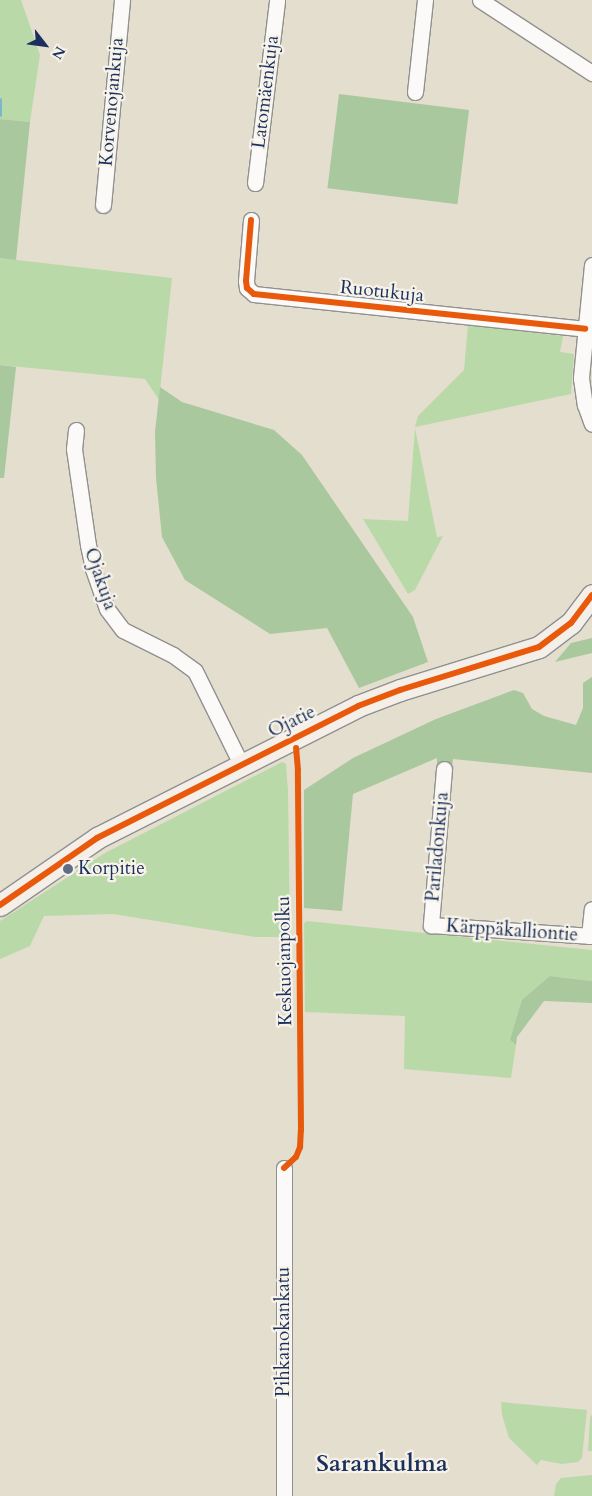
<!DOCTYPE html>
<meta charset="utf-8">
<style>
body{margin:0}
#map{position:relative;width:592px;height:1496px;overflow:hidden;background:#e4dece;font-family:Cardo,serif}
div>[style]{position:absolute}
.green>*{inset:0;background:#bad9a8}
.forest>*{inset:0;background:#aac89d;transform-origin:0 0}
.stream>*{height:4px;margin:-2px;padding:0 2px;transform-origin:2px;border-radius:2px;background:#7cb6cc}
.roads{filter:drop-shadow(1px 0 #90908f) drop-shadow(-1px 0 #90908f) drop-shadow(0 1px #90908f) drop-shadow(0 -1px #90908f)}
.street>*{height:15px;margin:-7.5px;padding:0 7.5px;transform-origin:7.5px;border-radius:7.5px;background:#fbfaf8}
.secondary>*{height:21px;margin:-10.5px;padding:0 10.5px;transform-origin:10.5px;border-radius:10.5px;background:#f4f0e9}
.cycleway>*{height:6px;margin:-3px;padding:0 3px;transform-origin:3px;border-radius:3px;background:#e8590c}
.dots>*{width:14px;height:14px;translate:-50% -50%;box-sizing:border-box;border:2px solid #f7f3e8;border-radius:50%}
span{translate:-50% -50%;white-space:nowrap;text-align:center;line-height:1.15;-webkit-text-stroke:4.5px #f7f3e8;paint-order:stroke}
.street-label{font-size:19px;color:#1b2f5e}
.poi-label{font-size:19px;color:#1b2f5e}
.left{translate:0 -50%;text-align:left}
.district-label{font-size:24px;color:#1b2f5e;font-weight:700}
.north{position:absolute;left:20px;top:20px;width:50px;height:50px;-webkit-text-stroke:4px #f7f3e8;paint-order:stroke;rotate:120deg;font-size:14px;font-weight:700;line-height:20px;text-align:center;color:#1b2f5e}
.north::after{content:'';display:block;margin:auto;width:18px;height:22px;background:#1b2f5e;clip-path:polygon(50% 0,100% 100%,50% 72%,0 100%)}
</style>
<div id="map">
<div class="green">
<div style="clip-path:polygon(0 0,21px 0,40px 55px,30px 122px,0 119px)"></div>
<div style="clip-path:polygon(0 258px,172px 278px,159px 400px,145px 379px,0 365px)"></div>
<div style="clip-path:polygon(468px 325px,563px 336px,560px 352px,574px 354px,571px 394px,415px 427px,418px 416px,464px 370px)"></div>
<div style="clip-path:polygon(415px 428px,437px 537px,443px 536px,415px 590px,408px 594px,363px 519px,408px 521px)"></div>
<div style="clip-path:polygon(282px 762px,286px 764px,288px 791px,290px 937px,255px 937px,113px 914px,44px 916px,30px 946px,0 959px,0 921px,105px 853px)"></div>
<div style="clip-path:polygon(307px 921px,592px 950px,592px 981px,550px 976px,510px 1040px,516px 1045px,511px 1078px,404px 1069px,405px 1016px,305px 1012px,304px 923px)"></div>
<div style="clip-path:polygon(501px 1402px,587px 1410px,582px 1458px,578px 1462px,562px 1464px,541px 1460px,537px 1465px,509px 1438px,502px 1415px)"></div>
<div style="clip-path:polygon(592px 1414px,592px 1451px,588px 1451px,590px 1418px)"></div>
<div style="clip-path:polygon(592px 1475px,592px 1496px,554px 1496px,556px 1484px,561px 1478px)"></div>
</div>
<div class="forest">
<div style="left:339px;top:94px;width:131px;height:95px;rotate:7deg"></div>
<div style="clip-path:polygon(0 119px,30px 122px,16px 260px,0 258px)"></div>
<div style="clip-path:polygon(0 365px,16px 367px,4px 478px,0 478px)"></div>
<div style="clip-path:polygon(160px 387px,182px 402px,274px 430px,302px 455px,413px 617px,428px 662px,359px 688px,327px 628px,270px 634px,185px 580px,162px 537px,156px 478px,155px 432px)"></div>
<div style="clip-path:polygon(592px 638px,592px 653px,555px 662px,571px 643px)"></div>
<div style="clip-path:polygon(592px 677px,592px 773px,453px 759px,452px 766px,437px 765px,437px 758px,353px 794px,342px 911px,304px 908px,304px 790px,353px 758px,436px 719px,514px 690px,523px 693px,532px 709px,544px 716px,576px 725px,583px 708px,583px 683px)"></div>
<div style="clip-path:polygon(550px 976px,592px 981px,592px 1003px,544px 1001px,517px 1037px,516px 1045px,510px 1040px,522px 1000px)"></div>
</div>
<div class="stream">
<div style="left:0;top:100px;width:15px;rotate:90deg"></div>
</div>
<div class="roads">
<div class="street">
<div style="left:480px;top:0;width:134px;rotate:33.1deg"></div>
<div style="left:415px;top:92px;width:93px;rotate:-83.8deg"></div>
<div style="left:255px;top:183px;width:184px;rotate:-83.1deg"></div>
<div style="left:103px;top:205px;width:206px;rotate:-84.7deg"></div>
<div style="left:251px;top:220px;width:61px;rotate:94.7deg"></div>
<div style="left:246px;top:281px;width:7px;rotate:82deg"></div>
<div style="left:247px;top:288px;width:9px;rotate:41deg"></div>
<div style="left:254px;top:294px;width:333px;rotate:6deg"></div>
<div style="left:592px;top:265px;width:114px;rotate:95.6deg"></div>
<div style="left:581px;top:378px;width:27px;rotate:82deg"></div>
<div style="left:585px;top:405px;width:20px;rotate:70deg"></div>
<div style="left:76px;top:430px;width:19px;rotate:96deg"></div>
<div style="left:74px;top:449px;width:97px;rotate:81.7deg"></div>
<div style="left:88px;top:545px;width:25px;rotate:78deg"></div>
<div style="left:93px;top:569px;width:42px;rotate:70.7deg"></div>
<div style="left:107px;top:609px;width:26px;rotate:53deg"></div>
<div style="left:123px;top:630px;width:56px;rotate:26.6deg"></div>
<div style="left:173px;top:655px;width:27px;rotate:36deg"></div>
<div style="left:195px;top:671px;width:104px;rotate:63.7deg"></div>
<div style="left:444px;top:769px;width:157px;rotate:94.8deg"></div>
<div style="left:431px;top:925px;width:161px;rotate:3.9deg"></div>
<div style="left:589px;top:936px;width:27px;rotate:-84deg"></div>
<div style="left:284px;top:1496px;width:328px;rotate:-90deg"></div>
</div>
<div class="secondary">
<div style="left:0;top:905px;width:118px;rotate:-34.6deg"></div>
<div style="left:97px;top:838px;width:292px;rotate:-26.8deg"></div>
<div style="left:358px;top:706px;width:45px;rotate:-20.9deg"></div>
<div style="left:400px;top:690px;width:145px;rotate:-17.2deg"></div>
<div style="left:539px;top:647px;width:40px;rotate:-37deg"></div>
<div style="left:571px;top:623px;width:35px;rotate:-53deg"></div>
</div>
</div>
<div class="cycleway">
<div style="left:251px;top:220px;width:61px;rotate:94.7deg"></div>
<div style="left:246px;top:281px;width:7px;rotate:82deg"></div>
<div style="left:247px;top:288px;width:9px;rotate:41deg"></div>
<div style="left:254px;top:294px;width:333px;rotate:6deg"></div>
<div style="left:0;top:905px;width:118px;rotate:-34.6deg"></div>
<div style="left:97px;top:838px;width:292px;rotate:-26.8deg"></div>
<div style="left:358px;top:706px;width:45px;rotate:-20.9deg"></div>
<div style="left:400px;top:690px;width:145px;rotate:-17.2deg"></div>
<div style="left:539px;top:647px;width:40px;rotate:-37deg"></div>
<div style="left:571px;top:623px;width:35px;rotate:-53deg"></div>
<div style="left:284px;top:1168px;width:16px;rotate:-43deg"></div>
<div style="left:296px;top:1157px;width:11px;rotate:-68deg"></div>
<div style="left:300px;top:1147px;width:17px;rotate:-87deg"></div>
<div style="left:301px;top:1130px;width:360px;rotate:-90.5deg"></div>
<div style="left:298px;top:770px;width:22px;rotate:-95deg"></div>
</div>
<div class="dots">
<div style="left:68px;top:869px;background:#616c85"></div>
</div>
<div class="street-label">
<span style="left:266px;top:92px;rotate:-83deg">Latomäenkuja</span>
<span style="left:112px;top:102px;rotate:-85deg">Korvenojankuja</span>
<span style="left:382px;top:292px;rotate:6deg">Ruotukuja</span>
<span style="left:100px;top:579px;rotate:71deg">Ojakuja</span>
<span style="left:292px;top:722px;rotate:-26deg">Ojatie</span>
<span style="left:438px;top:847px;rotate:-85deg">Pariladonkuja</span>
<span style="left:512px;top:931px;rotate:4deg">Kärppäkalliontie</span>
<span style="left:285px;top:961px;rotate:-91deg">Keskuojanpolku</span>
<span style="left:284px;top:1332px;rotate:-90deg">Pihkanokankatu</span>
</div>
<div class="poi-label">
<span class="left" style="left:78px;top:869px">Korpitie</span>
</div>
<div class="district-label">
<span style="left:382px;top:1464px">Sarankulma</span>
</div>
<div class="north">N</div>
</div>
